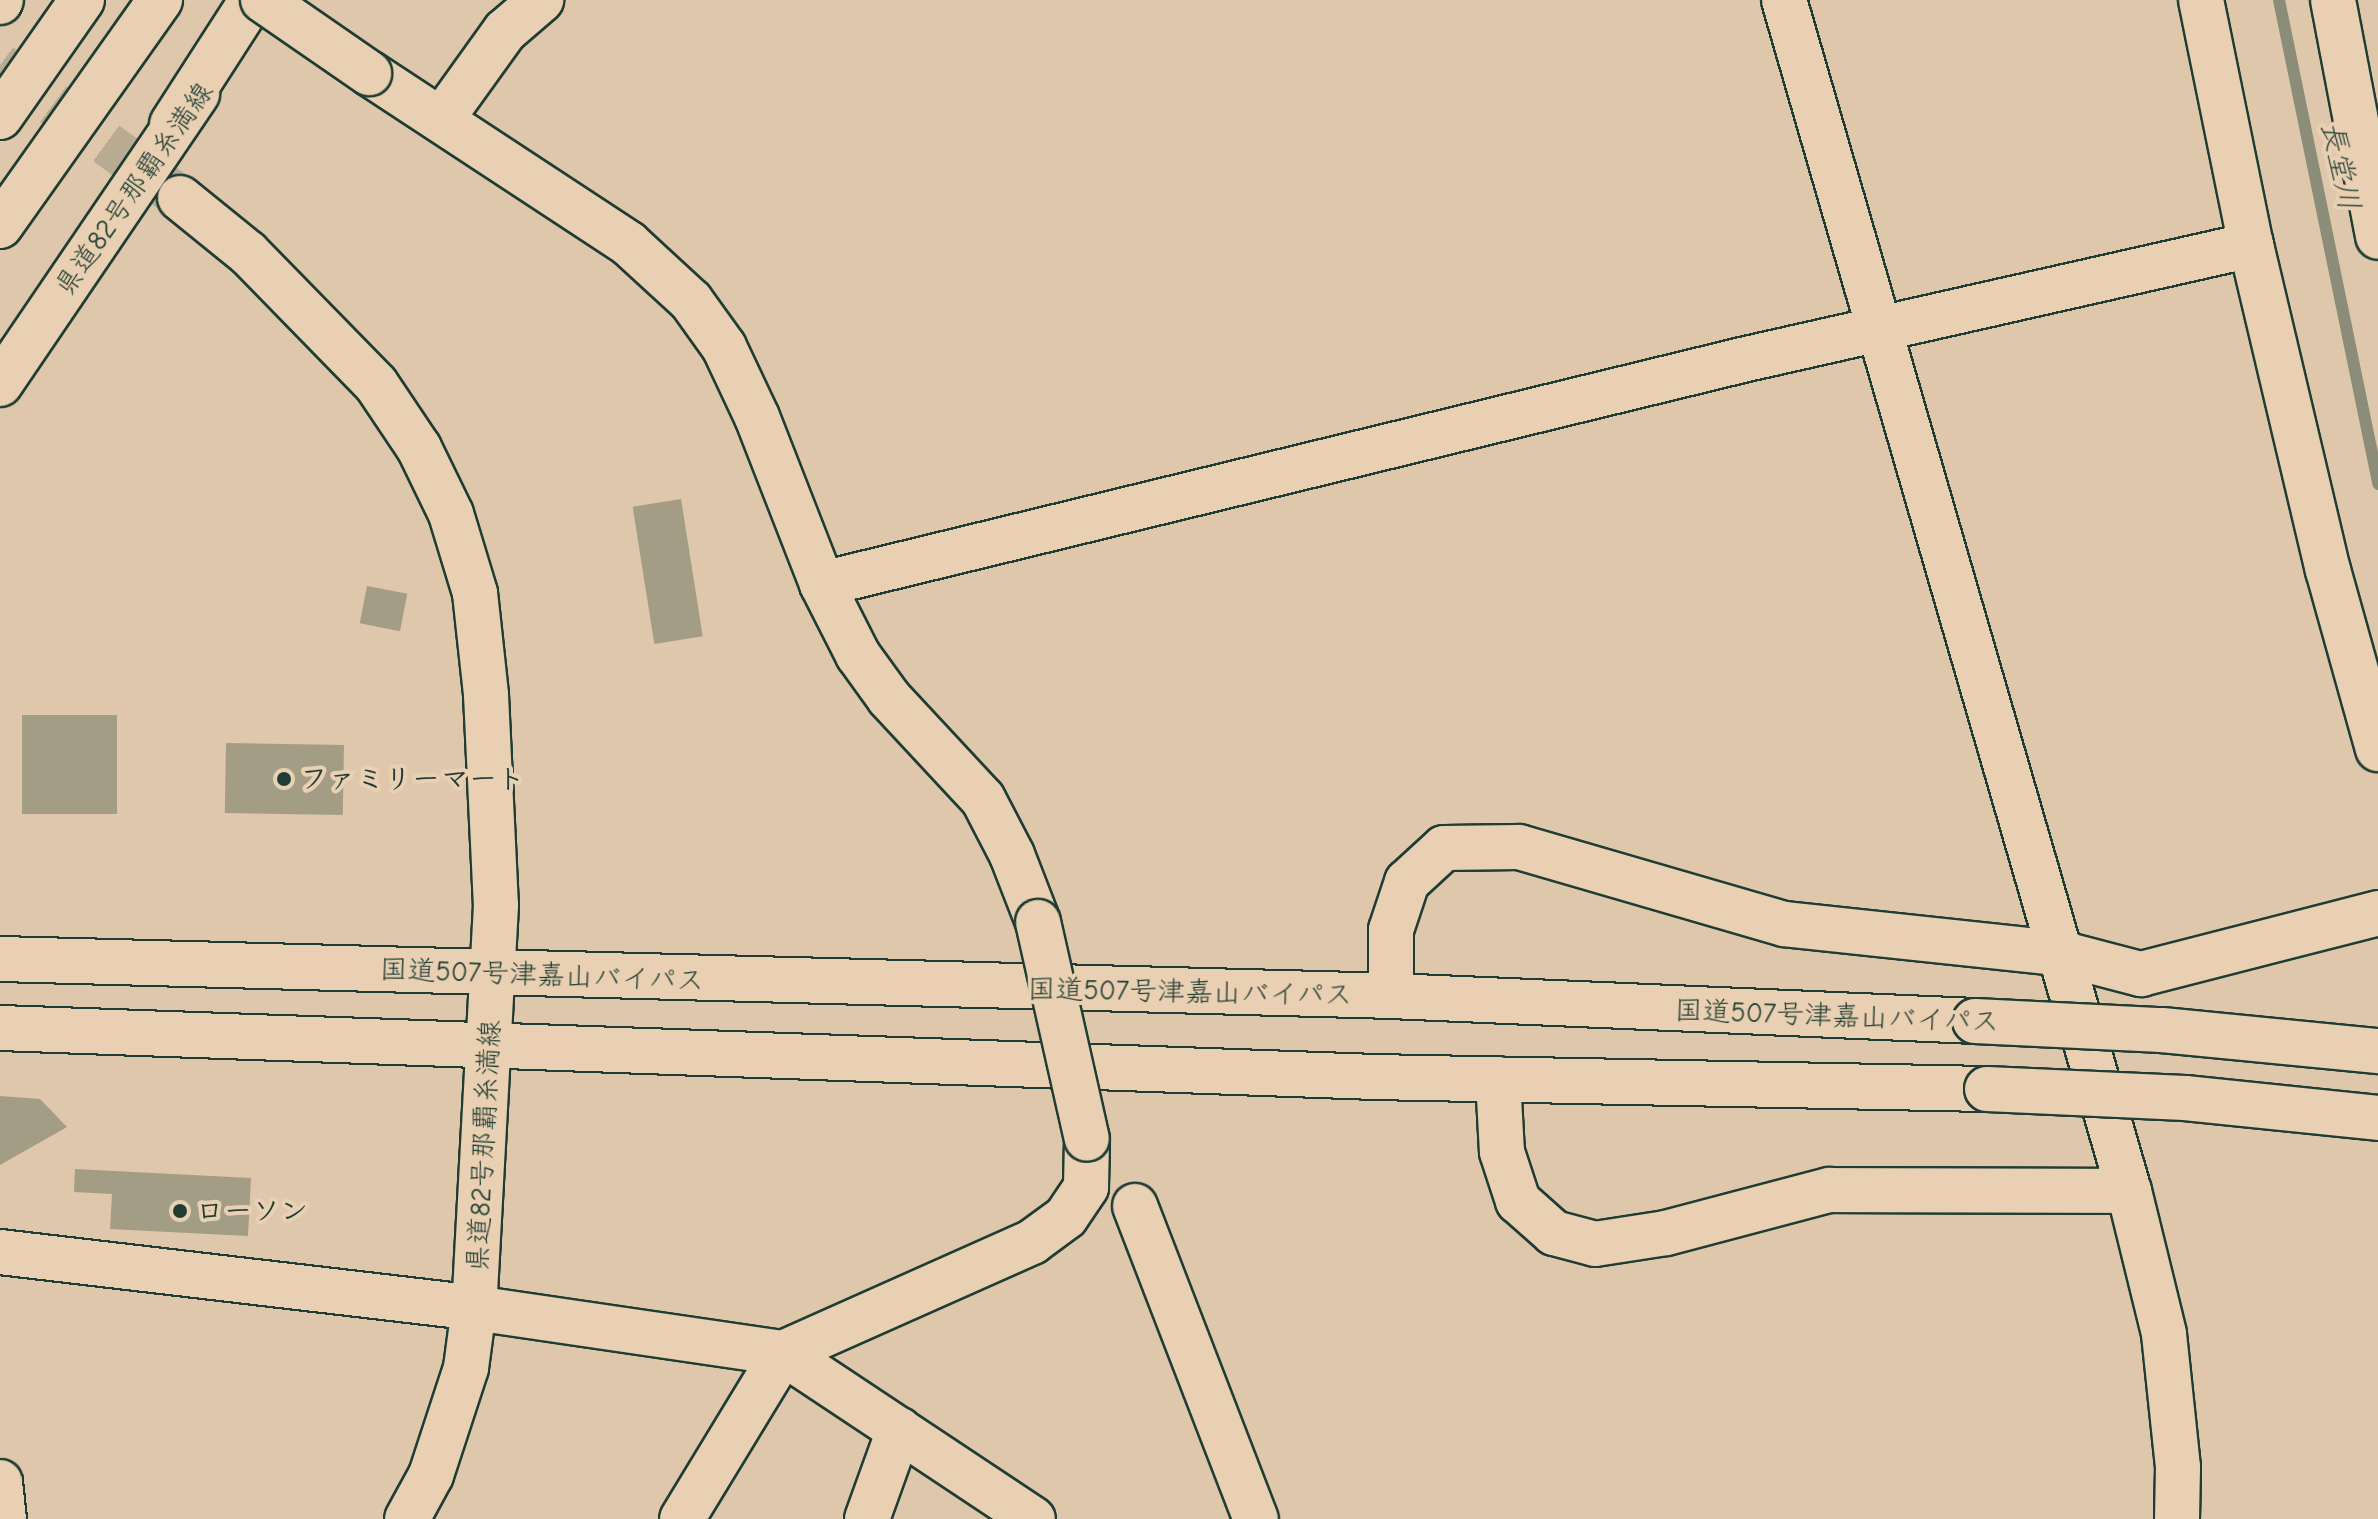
<!DOCTYPE html>
<meta charset="utf-8">
<style>
body{margin:0}
#map{position:relative;width:2378px;height:1519px;overflow:hidden;background:#dec7aa;font-family:"Comic Neue","Klee One",sans-serif}
div>[style]{position:absolute}
.stream>*{height:12px;margin:-6px;padding:0 6px;transform-origin:6px;border-radius:6px;background:#8c8d78}
.building>*{inset:0;background:#a39d86;transform-origin:0 0}
.major-tunnel>*{height:44px;margin-top:-22px;transform-origin:0;background:repeating-linear-gradient(90deg,#b8ab92 0 44px,transparent 0 66px)}
.roads{filter:drop-shadow(2px 0 #1f3d34) drop-shadow(-2px 0 #1f3d34) drop-shadow(0 2px #1f3d34) drop-shadow(0 -2px #1f3d34)}
.minor>*{height:44px;margin:-22px;padding:0 22px;transform-origin:22px;border-radius:22px;background:#ead0b2}
.major>*{height:44px;margin:-22px;padding:0 22px;transform-origin:22px;border-radius:22px;background:#ead0b2}
.highway>*{height:44px;margin:-22px;padding:0 22px;transform-origin:22px;border-radius:22px;background:#ead0b2}
.bridges{filter:drop-shadow(2px 0 #1f3d34) drop-shadow(-2px 0 #1f3d34) drop-shadow(0 2px #1f3d34) drop-shadow(0 -2px #1f3d34)}
.minor-bridge>*{height:44px;margin:-22px;padding:0 22px;transform-origin:22px;border-radius:22px;background:#ead0b2}
.highway-bridge>*{height:44px;margin:-22px;padding:0 22px;transform-origin:22px;border-radius:22px;background:#ead0b2}
.dots>*{width:22px;height:22px;translate:-50% -50%;box-sizing:border-box;border:4px solid #ead0b2;border-radius:50%}
span{translate:-50% -50%;white-space:nowrap;text-align:center;line-height:1.15;-webkit-text-stroke:8px #ead0b2;paint-order:stroke}
.street-label{font-size:28px;color:#1f3d34}
.poi-label{font-size:28px;color:#1f3d34;font-weight:700}
.left{translate:0 -50%;text-align:left}
.water-label{font-size:30px;color:#2f493e;font-style:italic}
</style>
<div id="map">
<div class="stream">
<div style="left:2279px;top:0;width:494px;rotate:78.4deg"></div>
</div>
<div class="building">
<div style="left:681px;top:499px;width:139px;height:49px;rotate:81deg"></div>
<div style="left:367px;top:586px;width:41px;height:38px;rotate:11deg"></div>
<div style="left:117px;top:715px;width:99px;height:95px;rotate:90deg"></div>
<div style="left:226px;top:743px;width:118px;height:70px;rotate:1deg"></div>
<div style="clip-path:polygon(0 1096px,40px 1099px,67px 1127px,0 1165px)"></div>
<div style="clip-path:polygon(75px 1169px,251px 1178px,248px 1236px,110px 1229px,112px 1194px,74px 1192px)"></div>
</div>
<div class="major-tunnel">
<div style="left:0;top:65px;width:217px;rotate:36.4deg"></div>
</div>
<div class="roads">
<div class="minor">
<div style="left:1784px;top:0;width:1240px;rotate:73.85deg"></div>
<div style="left:2129px;top:1191px;width:147px;rotate:76.2deg"></div>
<div style="left:2164px;top:1334px;width:134px;rotate:84deg"></div>
<div style="left:2178px;top:1467px;width:52px;rotate:91.1deg"></div>
<div style="left:2201px;top:0;width:250px;rotate:78.5deg"></div>
<div style="left:2251px;top:245px;width:334px;rotate:76.7deg"></div>
<div style="left:2328px;top:570px;width:186px;rotate:74.4deg"></div>
<div style="left:2333px;top:0;width:241px;rotate:79.2deg"></div>
<div style="left:369px;top:73px;width:311px;rotate:33.3deg"></div>
<div style="left:629px;top:244px;width:84px;rotate:42.6deg"></div>
<div style="left:691px;top:301px;width:57px;rotate:54.3deg"></div>
<div style="left:724px;top:347px;width:77px;rotate:64.8deg"></div>
<div style="left:757px;top:417px;width:179px;rotate:68.7deg"></div>
<div style="left:822px;top:584px;width:80px;rotate:63.1deg"></div>
<div style="left:858px;top:655px;width:53px;rotate:54.2deg"></div>
<div style="left:889px;top:698px;width:138px;rotate:47.1deg"></div>
<div style="left:983px;top:799px;width:63px;rotate:62.6deg"></div>
<div style="left:1012px;top:855px;width:72px;rotate:68.8deg"></div>
<div style="left:441px;top:120px;width:110px;rotate:-54.3deg"></div>
<div style="left:505px;top:31px;width:48px;rotate:-40.7deg"></div>
<div style="left:822px;top:584px;width:947px;rotate:-13.68deg"></div>
<div style="left:1742px;top:360px;width:522px;rotate:-12.73deg"></div>
<div style="left:1391px;top:996px;width:66px;rotate:-90deg"></div>
<div style="left:1391px;top:930px;width:51px;rotate:-71.6deg"></div>
<div style="left:1407px;top:882px;width:50px;rotate:-42.6deg"></div>
<div style="left:1444px;top:848px;width:75px;rotate:-0.8deg"></div>
<div style="left:1519px;top:847px;width:276px;rotate:16.2deg"></div>
<div style="left:1784px;top:924px;width:282px;rotate:6.1deg"></div>
<div style="left:2064px;top:954px;width:80px;rotate:14.6deg"></div>
<div style="left:2141px;top:974px;width:245px;rotate:-14.4deg"></div>
<div style="left:1498px;top:1079px;width:73px;rotate:86.9deg"></div>
<div style="left:1502px;top:1152px;width:52px;rotate:71.9deg"></div>
<div style="left:1518px;top:1201px;width:48px;rotate:41.6deg"></div>
<div style="left:1554px;top:1233px;width:42px;rotate:15deg"></div>
<div style="left:1595px;top:1244px;width:72px;rotate:-8.8deg"></div>
<div style="left:1666px;top:1233px;width:169px;rotate:-14.8deg"></div>
<div style="left:1829px;top:1190px;width:300px;rotate:0.2deg"></div>
<div style="left:1135px;top:1206px;width:336px;rotate:68.9deg"></div>
<div style="left:0;top:1252px;width:477px;rotate:6.7deg"></div>
<div style="left:474px;top:1308px;width:312px;rotate:8.3deg"></div>
<div style="left:783px;top:1353px;width:300px;rotate:33.6deg"></div>
<div style="left:0;top:1482px;width:37px;rotate:84deg"></div>
<div style="left:682px;top:1519px;width:194px;rotate:-58.7deg"></div>
<div style="left:783px;top:1353px;width:273px;rotate:-24deg"></div>
<div style="left:1032px;top:1242px;width:42px;rotate:-36.3deg"></div>
<div style="left:1066px;top:1217px;width:36px;rotate:-56deg"></div>
<div style="left:1086px;top:1187px;width:48px;rotate:-88.8deg"></div>
<div style="left:867px;top:1519px;width:95px;rotate:-70.2deg"></div>
</div>
<div class="major">
<div style="left:180px;top:198px;width:87px;rotate:39deg"></div>
<div style="left:248px;top:253px;width:183px;rotate:45.7deg"></div>
<div style="left:376px;top:384px;width:77px;rotate:56.1deg"></div>
<div style="left:419px;top:448px;width:73px;rotate:64.1deg"></div>
<div style="left:451px;top:514px;width:83px;rotate:73.1deg"></div>
<div style="left:475px;top:593px;width:103px;rotate:83.8deg"></div>
<div style="left:486px;top:695px;width:210px;rotate:87.3deg"></div>
<div style="left:496px;top:905px;width:404px;rotate:93.1deg"></div>
<div style="left:474px;top:1308px;width:61px;rotate:97.6deg"></div>
<div style="left:466px;top:1368px;width:113px;rotate:108.1deg"></div>
<div style="left:431px;top:1475px;width:50px;rotate:118.6deg"></div>
<div style="left:0;top:384px;width:351px;rotate:-55.8deg"></div>
</div>
<div class="highway">
<div style="left:0;top:2px;width:2px;rotate:-63deg"></div>
<div style="left:172px;top:124px;width:148px;rotate:-57.2deg"></div>
<div style="left:0;top:959px;width:1391px;rotate:1.52deg"></div>
<div style="left:1391px;top:996px;width:585px;rotate:2.45deg"></div>
<div style="left:0;top:1028px;width:1374px;rotate:2.04deg"></div>
<div style="left:1373px;top:1077px;width:614px;rotate:1.12deg"></div>
</div>
</div>
<div class="bridges">
<div class="minor-bridge">
<div style="left:263px;top:0;width:129px;rotate:34.6deg"></div>
<div style="left:1038px;top:922px;width:222px;rotate:77.3deg"></div>
</div>
<div class="highway-bridge">
<div style="left:0;top:117px;width:143px;rotate:-55deg"></div>
<div style="left:0;top:226px;width:277px;rotate:-54.7deg"></div>
<div style="left:1975px;top:1021px;width:187px;rotate:2.8deg"></div>
<div style="left:2162px;top:1030px;width:217px;rotate:5.6deg"></div>
<div style="left:1987px;top:1089px;width:198px;rotate:2.6deg"></div>
<div style="left:2185px;top:1098px;width:194px;rotate:5.9deg"></div>
</div>
</div>
<div class="dots">
<div style="left:284px;top:779px;background:#1f3d34"></div>
<div style="left:180px;top:1211px;background:#1f3d34"></div>
</div>
<div class="street-label">
<span style="left:134px;top:189px;rotate:-55deg">県道82号那覇糸満線</span>
<span style="left:542px;top:975px;rotate:2deg">国道507号津嘉山バイパス</span>
<span style="left:1190px;top:992px;rotate:1deg">国道507号津嘉山バイパス</span>
<span style="left:1837px;top:1016px;rotate:2deg">国道507号津嘉山バイパス</span>
<span style="left:484px;top:1146px;rotate:-87deg">県道82号那覇糸満線</span>
</div>
<div class="poi-label">
<span class="left" style="left:300px;top:779px">ファミリーマート</span>
<span class="left" style="left:196px;top:1211px">ローソン</span>
</div>
<div class="water-label">
<span style="left:2340px;top:166px;rotate:78deg">長堂川</span>
</div>
</div>
